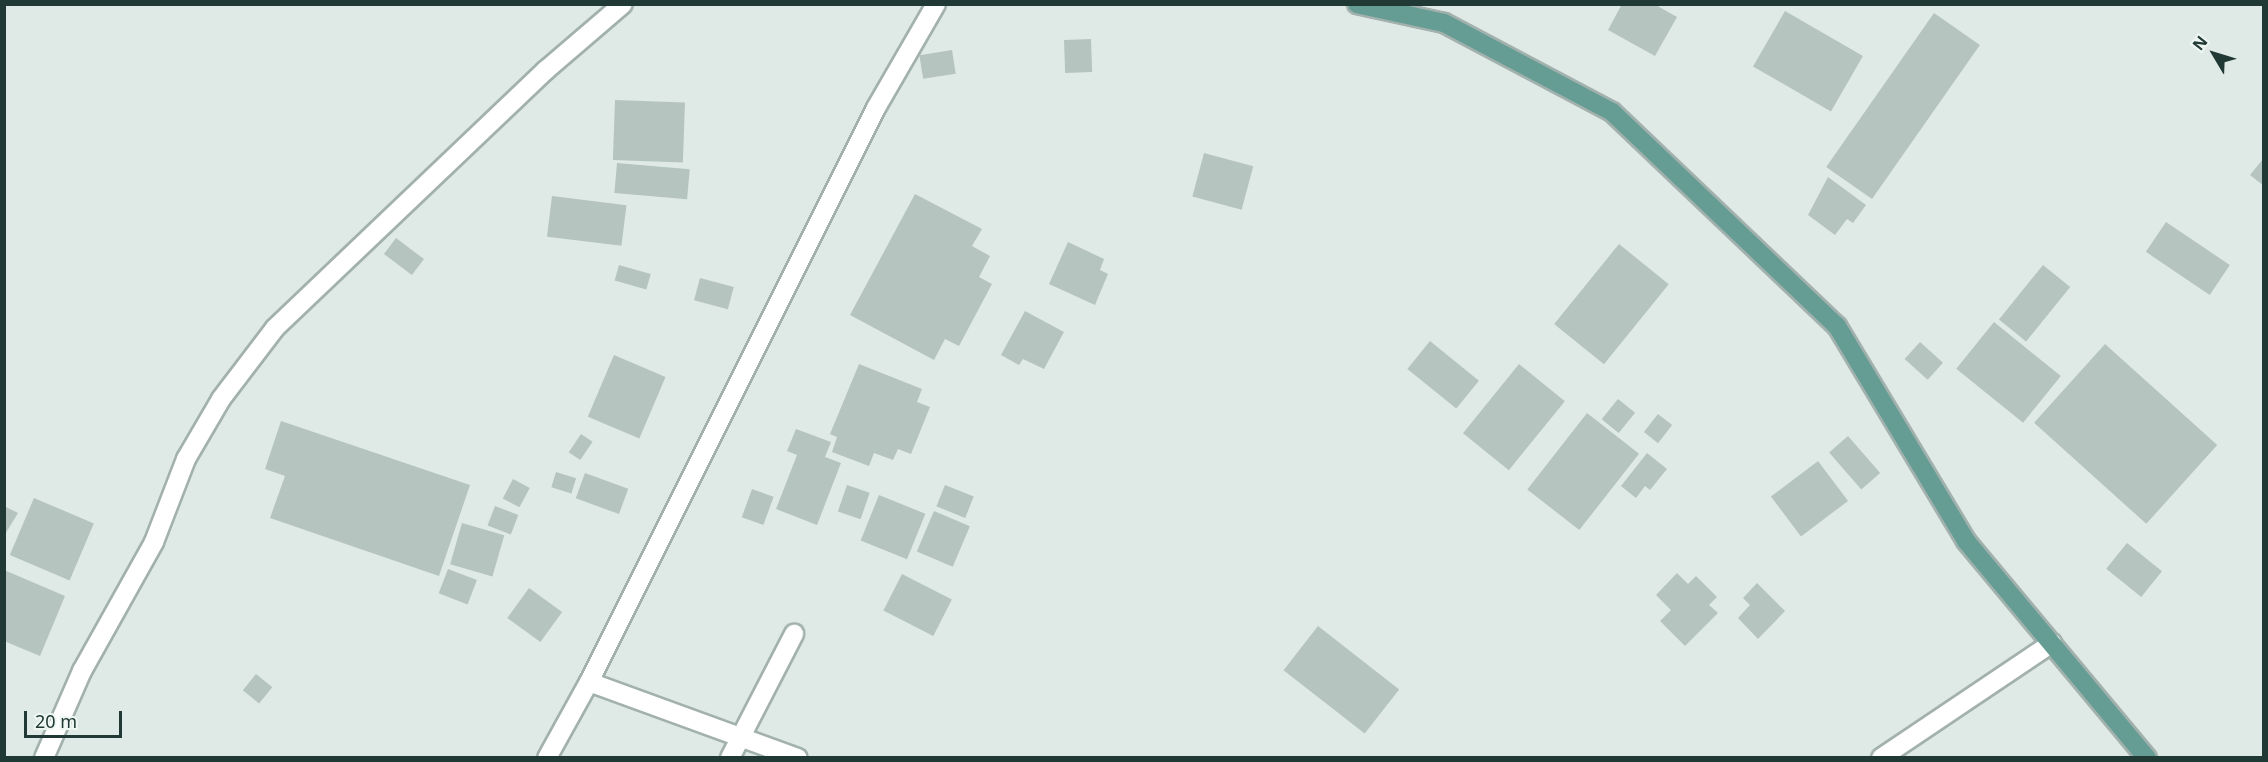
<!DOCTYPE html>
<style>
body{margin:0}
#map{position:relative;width:2268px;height:762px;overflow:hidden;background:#dfeae6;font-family:"Noto Sans",sans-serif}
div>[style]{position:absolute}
.building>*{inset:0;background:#b5c4bf;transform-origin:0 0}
.roads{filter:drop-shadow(2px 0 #a2b1ad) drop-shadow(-2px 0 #a2b1ad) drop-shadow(0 2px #a2b1ad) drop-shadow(0 -2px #a2b1ad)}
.street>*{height:18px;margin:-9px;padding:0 9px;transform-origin:9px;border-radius:9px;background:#fff}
.secondary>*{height:18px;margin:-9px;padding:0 9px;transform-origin:9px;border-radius:9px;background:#fff}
.primary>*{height:18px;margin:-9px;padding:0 9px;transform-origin:9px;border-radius:9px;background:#659d94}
span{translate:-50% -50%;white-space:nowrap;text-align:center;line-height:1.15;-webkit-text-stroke:4.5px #eff7f3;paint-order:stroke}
.frame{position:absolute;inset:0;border:6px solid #213934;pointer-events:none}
.north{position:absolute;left:2184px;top:24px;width:60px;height:60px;-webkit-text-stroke:4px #eff7f3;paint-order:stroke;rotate:308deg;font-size:16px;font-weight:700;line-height:24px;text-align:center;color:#213934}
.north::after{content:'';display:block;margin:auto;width:21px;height:27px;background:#213934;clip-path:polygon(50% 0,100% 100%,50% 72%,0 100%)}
.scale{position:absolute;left:24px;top:711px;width:98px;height:27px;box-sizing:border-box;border:3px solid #213934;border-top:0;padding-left:8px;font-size:18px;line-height:21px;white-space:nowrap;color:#213934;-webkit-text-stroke:4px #eff7f3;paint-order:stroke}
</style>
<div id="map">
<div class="building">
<div style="clip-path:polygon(1622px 4px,1654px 4px,1677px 17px,1655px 56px,1608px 30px)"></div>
<div style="left:1785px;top:11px;width:90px;height:64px;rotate:30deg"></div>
<div style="left:1934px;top:13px;width:56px;height:188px;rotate:35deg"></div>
<div style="left:1091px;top:39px;width:33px;height:27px;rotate:88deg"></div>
<div style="left:952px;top:50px;width:24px;height:33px;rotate:81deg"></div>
<div style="left:615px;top:100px;width:70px;height:60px;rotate:2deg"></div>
<div style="left:1204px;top:153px;width:51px;height:45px;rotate:15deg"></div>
<div style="clip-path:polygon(2264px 158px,2264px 186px,2250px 175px)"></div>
<div style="left:617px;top:163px;width:73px;height:30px;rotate:5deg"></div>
<div style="clip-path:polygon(1828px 177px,1866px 205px,1853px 223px,1847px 219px,1835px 235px,1808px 215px)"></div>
<div style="clip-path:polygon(915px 194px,982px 229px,972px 246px,990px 256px,979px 277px,992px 284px,959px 346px,945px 339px,934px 360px,850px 315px)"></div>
<div style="left:552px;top:196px;width:75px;height:41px;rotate:7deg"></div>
<div style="left:2166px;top:222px;width:77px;height:36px;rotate:34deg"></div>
<div style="left:396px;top:238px;width:35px;height:20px;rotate:37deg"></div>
<div style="clip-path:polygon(1068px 242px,1104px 259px,1100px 270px,1108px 274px,1095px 305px,1049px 284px)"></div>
<div style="left:1619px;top:244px;width:64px;height:103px;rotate:39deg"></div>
<div style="left:619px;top:265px;width:33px;height:16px;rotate:16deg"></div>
<div style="left:2043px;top:265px;width:35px;height:70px;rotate:39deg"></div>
<div style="left:700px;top:278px;width:35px;height:23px;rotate:15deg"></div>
<div style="clip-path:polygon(1025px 311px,1064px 332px,1044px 369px,1023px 359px,1019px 365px,1001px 355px)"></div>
<div style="left:1994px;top:322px;width:86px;height:60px;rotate:39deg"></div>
<div style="left:1430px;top:341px;width:63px;height:36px;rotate:39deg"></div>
<div style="left:1920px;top:342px;width:31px;height:23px;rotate:42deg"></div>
<div style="left:2105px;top:344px;width:151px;height:106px;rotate:42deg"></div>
<div style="left:614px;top:355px;width:56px;height:67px;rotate:23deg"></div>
<div style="clip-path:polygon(859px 364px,922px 389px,917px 402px,930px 407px,911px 454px,898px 449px,893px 460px,874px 453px,869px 466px,832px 452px,837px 437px,830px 434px)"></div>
<div style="left:1519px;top:364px;width:59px;height:89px;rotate:39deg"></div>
<div style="left:1618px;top:399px;width:22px;height:26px;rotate:39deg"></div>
<div style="left:1587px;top:413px;width:66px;height:97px;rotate:38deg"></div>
<div style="left:1658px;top:414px;width:18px;height:23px;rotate:38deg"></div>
<div style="clip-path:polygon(281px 421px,470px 485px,439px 576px,270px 518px,285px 476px,265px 469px)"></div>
<div style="clip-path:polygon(796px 429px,831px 442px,825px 457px,841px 463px,817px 525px,776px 509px,797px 455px,787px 451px)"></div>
<div style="left:581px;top:434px;width:14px;height:22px;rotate:34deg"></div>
<div style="left:1848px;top:436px;width:49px;height:25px;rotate:49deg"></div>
<div style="clip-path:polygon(1647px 453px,1667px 469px,1650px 490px,1645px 486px,1636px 498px,1621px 486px)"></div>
<div style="left:1818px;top:461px;width:50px;height:59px;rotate:53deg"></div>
<div style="left:556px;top:472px;width:21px;height:16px;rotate:17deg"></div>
<div style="left:585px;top:473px;width:46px;height:27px;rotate:20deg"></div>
<div style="left:513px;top:479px;width:19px;height:22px;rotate:28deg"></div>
<div style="left:847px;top:485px;width:24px;height:28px;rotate:19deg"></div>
<div style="left:945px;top:485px;width:31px;height:23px;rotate:22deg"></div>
<div style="left:752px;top:489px;width:23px;height:30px;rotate:20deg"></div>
<div style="left:879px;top:495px;width:50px;height:49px;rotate:22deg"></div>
<div style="left:34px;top:498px;width:65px;height:62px;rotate:23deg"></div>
<div style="clip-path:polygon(4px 506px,18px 513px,4px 536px)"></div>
<div style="left:495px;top:506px;width:25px;height:21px;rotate:21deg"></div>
<div style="left:934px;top:511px;width:39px;height:44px;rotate:23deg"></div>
<div style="left:462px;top:523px;width:44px;height:43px;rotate:16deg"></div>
<div style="left:2127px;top:543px;width:45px;height:33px;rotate:39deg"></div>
<div style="left:448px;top:569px;width:31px;height:26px;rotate:21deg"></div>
<div style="clip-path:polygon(4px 570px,65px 596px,40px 656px,4px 641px)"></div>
<div style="clip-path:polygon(1677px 573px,1688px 584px,1696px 576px,1717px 597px,1709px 605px,1718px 613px,1685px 646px,1660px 621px,1671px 610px,1656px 595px)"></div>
<div style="left:902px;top:574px;width:56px;height:41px;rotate:27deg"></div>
<div style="clip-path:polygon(1757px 583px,1785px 611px,1758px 639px,1738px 618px,1750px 605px,1743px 598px)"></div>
<div style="left:529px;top:588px;width:41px;height:37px;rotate:36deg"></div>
<div style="left:1318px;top:626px;width:103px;height:56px;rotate:38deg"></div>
<div style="left:256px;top:674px;width:21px;height:21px;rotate:39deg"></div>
</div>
<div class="roads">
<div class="street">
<div style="left:589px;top:682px;width:222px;rotate:20deg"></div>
<div style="left:547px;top:758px;width:87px;rotate:-61.1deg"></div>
<div style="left:589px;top:682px;width:642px;rotate:-63.43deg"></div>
<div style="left:876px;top:108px;width:120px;rotate:-60deg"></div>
<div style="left:730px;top:758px;width:140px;rotate:-62.7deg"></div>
<div style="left:1881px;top:758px;width:206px;rotate:-33.9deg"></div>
</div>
<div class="secondary">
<div style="left:44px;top:758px;width:95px;rotate:-66.4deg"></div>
<div style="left:82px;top:671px;width:148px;rotate:-60.8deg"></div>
<div style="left:154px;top:542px;width:89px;rotate:-68.9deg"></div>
<div style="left:186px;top:459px;width:69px;rotate:-59.7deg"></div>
<div style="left:221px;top:399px;width:89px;rotate:-52.7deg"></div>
<div style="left:275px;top:328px;width:374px;rotate:-43.6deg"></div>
<div style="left:546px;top:70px;width:101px;rotate:-40.6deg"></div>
</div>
<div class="primary">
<div style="left:1357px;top:4px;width:89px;rotate:12.3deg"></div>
<div style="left:1444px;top:23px;width:190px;rotate:27.9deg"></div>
<div style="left:1612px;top:112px;width:311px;rotate:43.6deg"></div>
<div style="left:1837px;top:326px;width:251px;rotate:59deg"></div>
<div style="left:1966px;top:541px;width:283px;rotate:50.2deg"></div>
</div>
</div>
<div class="frame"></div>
<div class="north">N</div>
<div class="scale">20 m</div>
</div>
